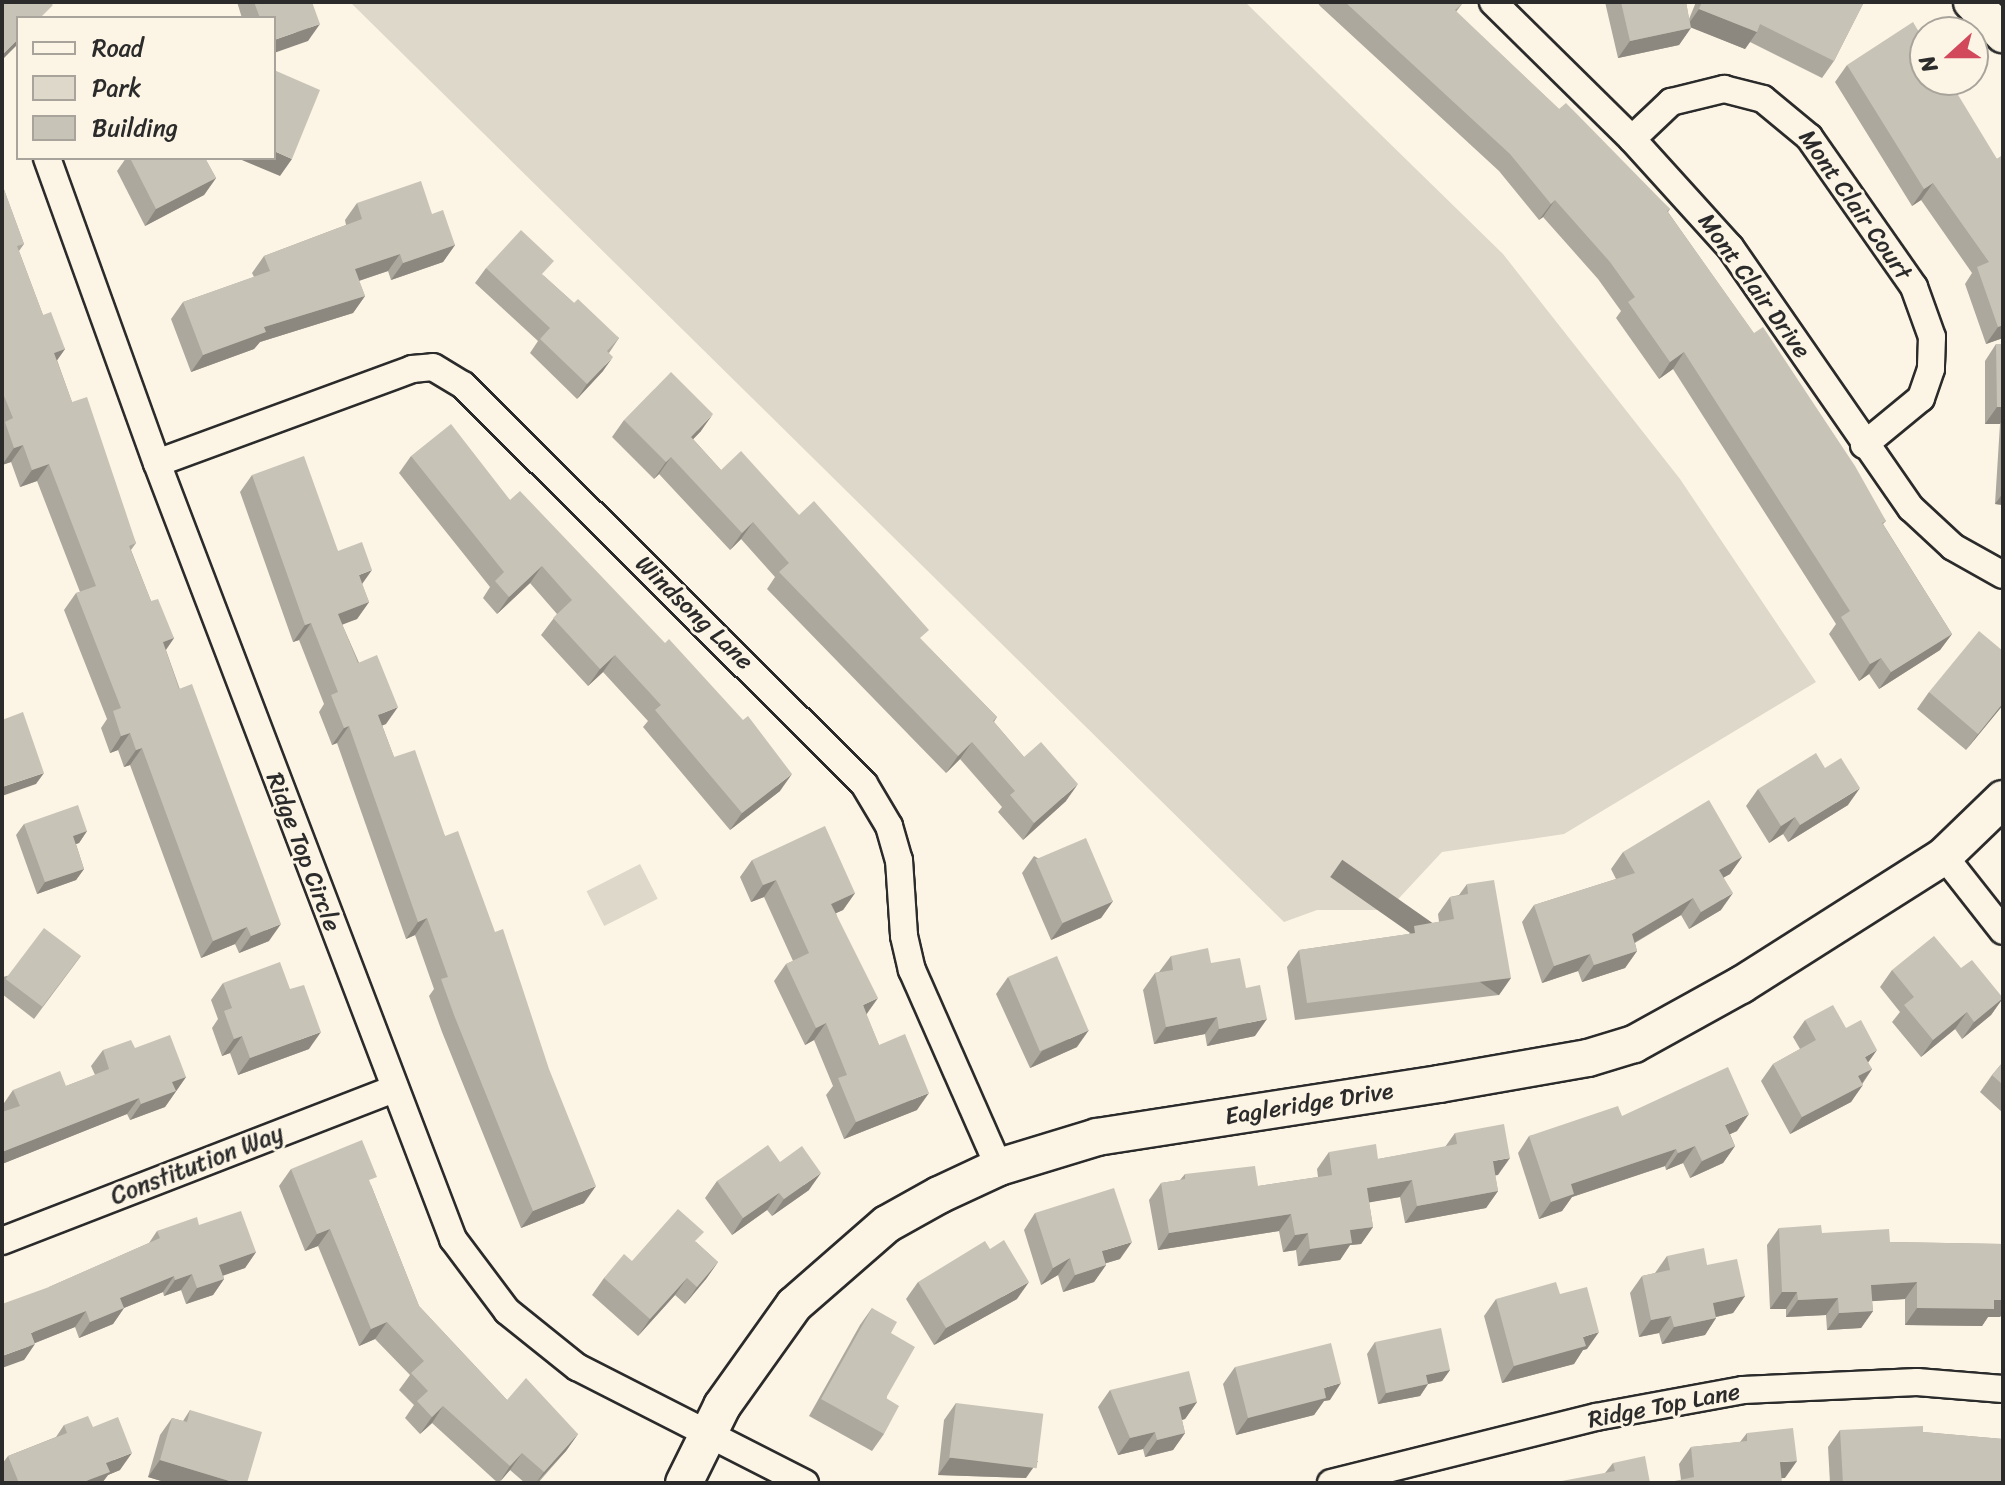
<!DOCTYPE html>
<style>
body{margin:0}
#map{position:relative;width:2005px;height:1485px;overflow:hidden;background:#fcf5e5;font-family:Sriracha,sans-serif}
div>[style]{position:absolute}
.green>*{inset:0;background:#ded8ca;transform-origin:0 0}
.roads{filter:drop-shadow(2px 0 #2b2b2b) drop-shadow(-2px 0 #2b2b2b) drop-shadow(0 2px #2b2b2b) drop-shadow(0 -2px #2b2b2b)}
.minor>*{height:26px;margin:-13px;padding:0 13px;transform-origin:13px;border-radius:13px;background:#fcf5e5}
.secondary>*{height:36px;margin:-18px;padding:0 18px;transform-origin:18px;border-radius:18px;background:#fcf5e5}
.wall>*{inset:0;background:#aca89d}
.shaded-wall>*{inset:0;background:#8c8880;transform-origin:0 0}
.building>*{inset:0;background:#c8c3b7;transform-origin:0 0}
span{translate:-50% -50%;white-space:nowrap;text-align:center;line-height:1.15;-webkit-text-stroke:6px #fcf5e5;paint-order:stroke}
.street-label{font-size:24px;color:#2b2b2b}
.frame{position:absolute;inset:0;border:4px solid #2b2b2b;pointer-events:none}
.legend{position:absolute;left:16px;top:16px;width:260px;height:144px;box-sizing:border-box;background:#fcf5e5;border:2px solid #a8a49b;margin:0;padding:10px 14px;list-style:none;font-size:24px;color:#2b2b2b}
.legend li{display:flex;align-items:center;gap:16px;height:40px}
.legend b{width:40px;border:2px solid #a8a49b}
.north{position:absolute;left:1909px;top:16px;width:80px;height:80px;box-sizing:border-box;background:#fcf5e5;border:2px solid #a8a49b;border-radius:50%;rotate:249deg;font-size:22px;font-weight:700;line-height:32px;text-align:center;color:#2b2b2b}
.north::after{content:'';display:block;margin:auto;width:28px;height:36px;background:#d1495b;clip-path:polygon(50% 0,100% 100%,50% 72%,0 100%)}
</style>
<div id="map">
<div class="green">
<div style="clip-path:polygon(350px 2px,1245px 2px,1503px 254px,1680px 479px,1816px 682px,1564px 834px,1442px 852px,1388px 910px,1317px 910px,1284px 922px)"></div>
<div style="left:640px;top:864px;width:39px;height:60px;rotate:63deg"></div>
</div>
<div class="roads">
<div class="minor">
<div style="left:1493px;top:2px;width:195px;rotate:44.6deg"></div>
<div style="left:1632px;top:139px;width:146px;rotate:47.8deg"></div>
<div style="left:1730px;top:247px;width:318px;rotate:55.3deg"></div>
<div style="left:1911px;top:508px;width:57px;rotate:42.9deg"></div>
<div style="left:1953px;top:547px;width:57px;rotate:29.2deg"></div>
<div style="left:1632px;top:139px;width:54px;rotate:-43.5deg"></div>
<div style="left:1671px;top:102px;width:55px;rotate:-13.8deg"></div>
<div style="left:1724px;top:89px;width:40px;rotate:14.4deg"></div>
<div style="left:1763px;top:99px;width:60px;rotate:39.6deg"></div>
<div style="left:1809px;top:137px;width:183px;rotate:55deg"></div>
<div style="left:1914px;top:287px;width:53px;rotate:70.2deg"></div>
<div style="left:1932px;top:337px;width:32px;rotate:92deg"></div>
<div style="left:1931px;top:369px;width:31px;rotate:109deg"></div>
<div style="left:1921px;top:398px;width:74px;rotate:140.5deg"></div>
<div style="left:47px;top:158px;width:324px;rotate:70.2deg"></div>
<div style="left:157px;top:463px;width:831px;rotate:69.12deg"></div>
<div style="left:453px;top:1239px;width:90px;rotate:53.1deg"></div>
<div style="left:507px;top:1311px;width:90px;rotate:38.7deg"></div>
<div style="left:577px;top:1367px;width:256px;rotate:27deg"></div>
<div style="left:157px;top:463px;width:272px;rotate:-20.2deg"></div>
<div style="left:412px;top:369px;width:21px;rotate:-5deg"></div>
<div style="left:433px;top:367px;width:35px;rotate:31deg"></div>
<div style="left:463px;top:385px;width:566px;rotate:44.86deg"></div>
<div style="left:864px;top:784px;width:49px;rotate:59.2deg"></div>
<div style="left:889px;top:826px;width:35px;rotate:74deg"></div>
<div style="left:899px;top:860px;width:76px;rotate:86.2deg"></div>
<div style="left:904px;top:936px;width:35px;rotate:77deg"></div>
<div style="left:912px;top:970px;width:215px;rotate:66.2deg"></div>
<div style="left:1944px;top:856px;width:95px;rotate:51.8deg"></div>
<div style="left:2px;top:1241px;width:418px;rotate:-21.2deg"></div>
<div style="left:1331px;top:1483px;width:273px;rotate:-14deg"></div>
<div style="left:1596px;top:1417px;width:149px;rotate:-10.4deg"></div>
<div style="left:1743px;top:1390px;width:174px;rotate:-2.6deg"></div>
<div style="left:1917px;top:1382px;width:86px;rotate:4.7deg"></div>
</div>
<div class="secondary">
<div style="left:1972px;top:2px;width:45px;rotate:45.9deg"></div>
<div style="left:684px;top:1483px;width:86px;rotate:-63.7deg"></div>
<div style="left:722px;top:1406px;width:124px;rotate:-54.5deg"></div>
<div style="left:794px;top:1305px;width:123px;rotate:-41.1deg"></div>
<div style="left:887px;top:1224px;width:60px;rotate:-29.1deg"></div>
<div style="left:939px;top:1195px;width:66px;rotate:-25deg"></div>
<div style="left:999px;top:1167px;width:102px;rotate:-17deg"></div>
<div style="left:1097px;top:1137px;width:346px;rotate:-8.8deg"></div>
<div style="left:1439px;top:1084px;width:151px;rotate:-9.9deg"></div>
<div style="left:1588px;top:1058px;width:48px;rotate:-16.9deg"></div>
<div style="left:1634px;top:1044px;width:122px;rotate:-28.9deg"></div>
<div style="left:1741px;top:985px;width:241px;rotate:-32.4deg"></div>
<div style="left:1944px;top:856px;width:82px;rotate:-44deg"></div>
</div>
</div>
<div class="wall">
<div style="clip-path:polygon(237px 2px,312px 2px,308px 41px,274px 18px,242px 18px)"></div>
<div style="clip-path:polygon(1317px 2px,1460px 2px,1462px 4px,1456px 12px,1559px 109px,1670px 209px,1668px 212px,1886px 521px,1883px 524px,1952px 634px,1940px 650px,1879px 689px,1869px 674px,1859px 681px,1829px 634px,1836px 624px,1673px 369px,1659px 379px,1616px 318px,1621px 311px,1598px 279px,1543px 217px,1539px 220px,1499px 171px,1320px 6px)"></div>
<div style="clip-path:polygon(1605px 2px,1686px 2px,1689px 19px,1696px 2px,1864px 2px,1834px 61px,1822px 78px,1750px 42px,1745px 49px,1691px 27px,1679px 45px,1618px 58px)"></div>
<div style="clip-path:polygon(1847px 65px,1997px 159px,2003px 155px,2003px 338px,1986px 344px,1965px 284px,1972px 273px,1921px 200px,1912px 206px,1835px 82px)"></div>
<div style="clip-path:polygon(126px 158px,205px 158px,216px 178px,204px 195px,145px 226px,117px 171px)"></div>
<div style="clip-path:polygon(2px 184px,24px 244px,19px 251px,43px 315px,65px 349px,57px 360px,72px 402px,136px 543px,131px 550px,151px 601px,174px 638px,166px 650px,269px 941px,239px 953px,235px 944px,201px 958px,130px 765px,124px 767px,118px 750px,110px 753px,101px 728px,107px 719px,64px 610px,76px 593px,80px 592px,37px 481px,20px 487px,11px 462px,2px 465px)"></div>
<div style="clip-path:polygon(357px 203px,432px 214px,455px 245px,443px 262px,391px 280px,388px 271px,359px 281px,365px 296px,353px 313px,260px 342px,254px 349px,191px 372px,171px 319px,183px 302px,254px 277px,252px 273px,264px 256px,346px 225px,345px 220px)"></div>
<div style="clip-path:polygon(486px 268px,544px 276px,574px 303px,619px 338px,609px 353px,603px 371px,577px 399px,530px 353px,538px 341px,475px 283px)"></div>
<div style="clip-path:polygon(1996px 344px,2003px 344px,2003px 505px,1995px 504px,2000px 424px,1985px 424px,1985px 361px)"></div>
<div style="clip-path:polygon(624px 420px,701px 431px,693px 439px,721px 470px,799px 515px,997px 717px,994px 722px,1024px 757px,1066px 801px,1023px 840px,998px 812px,1002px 807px,960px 759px,946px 773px,767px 589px,775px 577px,741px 539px,730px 550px,659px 474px,654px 479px,612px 437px)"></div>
<div style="clip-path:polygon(411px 456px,510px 500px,780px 791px,730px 830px,643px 727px,648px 721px,603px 672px,588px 686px,541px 635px,557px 614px,530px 583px,497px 614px,483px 598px,490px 587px,399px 473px)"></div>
<div style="clip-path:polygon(252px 475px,338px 551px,362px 584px,369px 602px,357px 619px,342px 624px,386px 724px,382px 725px,394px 757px,445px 836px,584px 1203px,521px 1228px,442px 1032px,429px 996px,434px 989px,415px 935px,406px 939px,337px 743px,332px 745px,319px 712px,324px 704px,299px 640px,293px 642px,240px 492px)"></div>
<div style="clip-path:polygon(1929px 692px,2003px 705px,1966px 750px,1917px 709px)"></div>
<div style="clip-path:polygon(1758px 789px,1848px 805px,1788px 842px,1783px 834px,1769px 843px,1746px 806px)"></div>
<div style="clip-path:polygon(24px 824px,87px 831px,79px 843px,76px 844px,84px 869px,76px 880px,37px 894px,16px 835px)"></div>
<div style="clip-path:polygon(1623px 852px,1742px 857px,1730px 874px,1724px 877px,1721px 910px,1689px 929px,1681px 915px,1635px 943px,1637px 951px,1625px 968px,1582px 982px,1578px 971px,1542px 983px,1522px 922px,1534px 905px,1616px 879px,1611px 869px)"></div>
<div style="clip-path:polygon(1034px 856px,1113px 901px,1101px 918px,1051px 940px,1022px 873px)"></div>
<div style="clip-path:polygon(752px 860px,855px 893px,843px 910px,836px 913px,866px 1014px,879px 1045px,917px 1110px,844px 1139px,826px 1095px,833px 1086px,814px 1040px,805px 1045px,774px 981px,786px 964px,793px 961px,764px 897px,751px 902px,740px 877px)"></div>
<div style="clip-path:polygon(1467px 884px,1499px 995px,1295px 1020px,1287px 967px,1299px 950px,1409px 934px,1414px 926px,1439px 922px,1438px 914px,1450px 897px,1459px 895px)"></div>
<div style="clip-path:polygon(81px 956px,34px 1019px,2px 994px,2px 979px,3px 977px)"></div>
<div style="clip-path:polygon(1171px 956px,1211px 963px,1255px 1036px,1207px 1046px,1205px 1034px,1154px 1044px,1143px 990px,1155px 973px,1159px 972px)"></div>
<div style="clip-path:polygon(1961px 968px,2003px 998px,1991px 1015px,1962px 1039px,1955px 1029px,1921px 1057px,1892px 1022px,1900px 1012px,1880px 987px,1892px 970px)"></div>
<div style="clip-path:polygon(1008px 977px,1077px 1047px,1030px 1068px,996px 994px)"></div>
<div style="clip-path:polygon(223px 983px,309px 1049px,238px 1075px,230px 1053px,222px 1056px,212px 1028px,218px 1019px,211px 1000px)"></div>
<div style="clip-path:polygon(1805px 1020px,1868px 1063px,1872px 1069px,1851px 1102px,1790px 1134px,1761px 1081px,1773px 1064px,1800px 1049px,1793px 1037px)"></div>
<div style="clip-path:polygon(135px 1048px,186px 1077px,165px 1107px,130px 1120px,127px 1114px,2px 1164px,2px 1112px,4px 1111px,2px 1106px,13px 1090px,66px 1086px,95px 1075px,91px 1066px,103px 1050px)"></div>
<div style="clip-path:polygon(2003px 1062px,2003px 1113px,1980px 1092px,1992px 1075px)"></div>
<div style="clip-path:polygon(1622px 1116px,1737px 1131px,1730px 1134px,1735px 1146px,1723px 1163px,1690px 1178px,1683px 1163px,1666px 1170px,1665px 1166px,1572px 1197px,1562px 1211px,1539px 1219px,1518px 1153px,1529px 1136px)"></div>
<div style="clip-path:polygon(1455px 1133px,1498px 1175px,1495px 1175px,1498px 1191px,1486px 1208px,1405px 1223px,1400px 1197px,1369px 1202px,1373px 1227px,1361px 1244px,1350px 1245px,1340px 1260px,1298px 1266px,1296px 1250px,1283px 1252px,1279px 1231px,1158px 1250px,1149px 1200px,1161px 1183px,1180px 1180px,1185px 1174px,1258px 1186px,1318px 1177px,1317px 1169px,1329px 1152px,1378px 1159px,1445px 1147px)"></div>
<div style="clip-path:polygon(780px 1162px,809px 1190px,772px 1216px,767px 1210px,732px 1235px,705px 1198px,717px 1181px)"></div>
<div style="clip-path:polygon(291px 1169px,371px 1185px,419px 1306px,507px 1400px,578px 1434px,566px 1451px,538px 1483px,525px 1483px,510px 1470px,498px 1483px,432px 1423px,420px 1434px,405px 1418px,414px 1405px,399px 1390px,410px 1375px,375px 1339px,359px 1346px,318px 1246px,305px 1251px,279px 1186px)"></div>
<div style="clip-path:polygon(1035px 1213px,1120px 1259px,1106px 1263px,1106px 1265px,1094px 1282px,1063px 1292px,1058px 1275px,1041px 1285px,1024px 1230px)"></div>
<div style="clip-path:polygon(199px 1225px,256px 1252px,245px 1268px,223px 1275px,224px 1279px,213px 1295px,186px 1304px,181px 1290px,164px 1296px,163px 1292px,124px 1308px,113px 1324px,79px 1338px,75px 1327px,35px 1343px,24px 1360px,49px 1287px,149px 1243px,157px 1231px)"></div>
<div style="clip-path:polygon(1779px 1228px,1890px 1242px,2003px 1244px,2003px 1313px,2000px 1317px,1988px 1317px,1982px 1326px,1905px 1325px,1905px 1299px,1872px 1301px,1873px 1311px,1861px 1328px,1827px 1330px,1826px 1315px,1786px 1317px,1786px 1309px,1770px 1309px,1767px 1245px)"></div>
<div style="clip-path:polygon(696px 1242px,718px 1262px,706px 1279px,685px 1304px,675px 1295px,638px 1336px,592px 1295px,604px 1278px,632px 1261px)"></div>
<div style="clip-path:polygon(1667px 1256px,1707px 1265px,1745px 1296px,1733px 1313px,1716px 1317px,1716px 1318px,1705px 1335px,1662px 1344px,1659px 1333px,1639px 1337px,1630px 1293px,1642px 1276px,1655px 1273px)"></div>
<div style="clip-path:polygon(918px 1282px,1017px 1299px,934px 1345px,906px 1299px)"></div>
<div style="clip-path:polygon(1560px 1294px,1587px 1349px,1583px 1350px,1574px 1364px,1502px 1383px,1484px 1316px,1496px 1299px)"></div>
<div style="clip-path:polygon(872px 1308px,891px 1333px,884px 1434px,872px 1451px,809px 1416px,860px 1325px)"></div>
<div style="clip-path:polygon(1375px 1342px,1450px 1370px,1442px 1381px,1428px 1384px,1420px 1396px,1378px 1404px,1367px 1354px)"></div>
<div style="clip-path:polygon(1235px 1367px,1330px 1400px,1324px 1401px,1314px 1415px,1236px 1435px,1223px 1384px)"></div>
<div style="clip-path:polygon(1110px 1390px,1197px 1402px,1185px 1419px,1182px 1420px,1185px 1433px,1173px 1450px,1145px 1457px,1143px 1449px,1118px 1455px,1098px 1407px)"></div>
<div style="clip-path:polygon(956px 1403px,1026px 1478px,938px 1475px,944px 1420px)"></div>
<div style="clip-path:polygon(190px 1410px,247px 1483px,168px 1483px,148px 1477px,160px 1435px,172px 1418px,183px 1421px)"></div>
<div style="clip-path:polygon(64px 1425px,93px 1427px,120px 1470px,108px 1475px,102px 1483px,2px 1483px,2px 1464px,8px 1456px,56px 1437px)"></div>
<div style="clip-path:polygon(1840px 1430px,1923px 1432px,2003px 1439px,2003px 1483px,1830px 1483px,1828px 1447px)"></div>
<div style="clip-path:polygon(1747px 1433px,1785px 1478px,1681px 1480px,1679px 1464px,1691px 1447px,1740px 1442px)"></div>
<div style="clip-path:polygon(1613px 1463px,1650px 1483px,1605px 1473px)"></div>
</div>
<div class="shaded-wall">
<div style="clip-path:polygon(1699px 9px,1757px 32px,1745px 49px,1687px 26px)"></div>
<div style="clip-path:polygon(320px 24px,308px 41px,274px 53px,274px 40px)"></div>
<div style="clip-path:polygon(1691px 28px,1679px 45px,1618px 58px,1630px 41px)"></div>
<div style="clip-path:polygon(18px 39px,18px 44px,2px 60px,2px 55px)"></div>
<div style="clip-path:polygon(274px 151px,292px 159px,280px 176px,237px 158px,274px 158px)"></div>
<div style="clip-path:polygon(216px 178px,204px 195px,145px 226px,156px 209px)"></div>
<div style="clip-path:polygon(1933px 183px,1921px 200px,1912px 206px,1924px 189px)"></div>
<div style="clip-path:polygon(1555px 200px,1543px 217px,1539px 220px,1551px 204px)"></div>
<div style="clip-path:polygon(455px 245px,443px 262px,391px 280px,403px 263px)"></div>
<div style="clip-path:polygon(400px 254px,388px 271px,343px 286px,355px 269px)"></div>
<div style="clip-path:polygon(365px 296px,353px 313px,260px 342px,254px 349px,191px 372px,203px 355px,264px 327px)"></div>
<div style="clip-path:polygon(2003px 325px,2003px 338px,1986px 344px,1998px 327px)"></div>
<div style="clip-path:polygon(65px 349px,53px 366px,54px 353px)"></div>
<div style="clip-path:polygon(1684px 352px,1673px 369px,1659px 379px,1670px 362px)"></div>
<div style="clip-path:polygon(613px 357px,603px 371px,577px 399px,587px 384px)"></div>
<div style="clip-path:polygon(1997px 407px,2003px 407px,2003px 420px,2000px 424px,1985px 424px)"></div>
<div style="clip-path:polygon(713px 414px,701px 431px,679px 454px,691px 437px)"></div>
<div style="clip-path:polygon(23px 445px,11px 462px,2px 465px,14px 448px)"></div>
<div style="clip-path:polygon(671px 457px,659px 474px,654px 479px,666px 462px)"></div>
<div style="clip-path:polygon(49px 464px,37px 481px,20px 487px,32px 470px)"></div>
<div style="clip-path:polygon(2003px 493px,2003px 505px,1995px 504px)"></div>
<div style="clip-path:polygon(753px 522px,741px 539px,730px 550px,742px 533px)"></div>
<div style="clip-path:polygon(542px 566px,530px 583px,497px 614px,509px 597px)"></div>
<div style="clip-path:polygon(372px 570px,360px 587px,359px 575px)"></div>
<div style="clip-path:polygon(369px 602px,357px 619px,326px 631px,338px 614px)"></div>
<div style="clip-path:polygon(311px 623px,299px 640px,293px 642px,305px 625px)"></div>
<div style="clip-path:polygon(1952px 634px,1940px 650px,1879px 689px,1891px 672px)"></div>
<div style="clip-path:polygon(174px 638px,162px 655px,163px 642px)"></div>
<div style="clip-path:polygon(615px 655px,603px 672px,588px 686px,600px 669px)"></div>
<div style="clip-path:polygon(1881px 658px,1869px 674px,1859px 681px,1870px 664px)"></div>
<div style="clip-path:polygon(2003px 703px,2003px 705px,1966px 750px,1978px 734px)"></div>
<div style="clip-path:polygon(398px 707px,386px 724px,367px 732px,378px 715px)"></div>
<div style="clip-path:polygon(349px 726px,337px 743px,332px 745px,344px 728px)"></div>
<div style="clip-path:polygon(130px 733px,118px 750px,110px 753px,121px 736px)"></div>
<div style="clip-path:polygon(972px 742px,960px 759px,946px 773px,958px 756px)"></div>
<div style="clip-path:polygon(142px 748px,130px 765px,124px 767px,136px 750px)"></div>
<div style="clip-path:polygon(44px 773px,36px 784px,2px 796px,2px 787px)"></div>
<div style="clip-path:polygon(792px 774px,780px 791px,730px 830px,742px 813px)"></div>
<div style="clip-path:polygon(1078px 784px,1066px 801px,1023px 840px,1034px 823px)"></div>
<div style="clip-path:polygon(1860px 788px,1848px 805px,1788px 842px,1800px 825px)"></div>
<div style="clip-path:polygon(1795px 817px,1783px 834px,1769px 843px,1781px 826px)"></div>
<div style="clip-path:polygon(87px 831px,79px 843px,65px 848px,73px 836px)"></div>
<div style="clip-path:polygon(1742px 857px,1730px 874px,1707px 887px,1719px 870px)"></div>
<div style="clip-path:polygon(84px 869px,76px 880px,37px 894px,45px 882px)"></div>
<div style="clip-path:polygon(776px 880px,764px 897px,751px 902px,763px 885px)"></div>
<div style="clip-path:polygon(855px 893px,843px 910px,819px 921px,831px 904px)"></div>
<div style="clip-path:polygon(1733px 893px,1721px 910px,1689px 929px,1701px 912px)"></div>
<div style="clip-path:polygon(1693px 898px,1681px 915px,1620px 951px,1632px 934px)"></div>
<div style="clip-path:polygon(1113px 901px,1101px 918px,1051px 940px,1063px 923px)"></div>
<div style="clip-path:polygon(427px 918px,415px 935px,406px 939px,418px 922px)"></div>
<div style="clip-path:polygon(281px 924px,269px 941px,239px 953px,251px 936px)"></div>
<div style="clip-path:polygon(247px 927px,235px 944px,201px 958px,213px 941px)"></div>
<div style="clip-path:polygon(1637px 951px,1625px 968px,1582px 982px,1594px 965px)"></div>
<div style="clip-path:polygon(1590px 954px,1578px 971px,1542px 983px,1554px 966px)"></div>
<div style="left:1511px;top:978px;width:21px;height:206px;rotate:125deg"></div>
<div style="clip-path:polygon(878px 998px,866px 1015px,863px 1005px)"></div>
<div style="clip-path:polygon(2003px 998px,1991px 1015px,1962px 1039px,1974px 1022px)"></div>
<div style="clip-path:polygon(1967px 1012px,1955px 1029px,1921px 1057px,1933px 1040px)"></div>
<div style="clip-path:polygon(1217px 1017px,1205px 1034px,1154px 1044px,1166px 1027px)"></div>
<div style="clip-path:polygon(1267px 1019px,1255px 1036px,1207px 1046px,1219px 1029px)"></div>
<div style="clip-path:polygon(826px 1023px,814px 1040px,805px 1045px,816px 1028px)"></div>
<div style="clip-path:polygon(1089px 1030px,1077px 1047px,1030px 1068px,1042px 1051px)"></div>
<div style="clip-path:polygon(321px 1032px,309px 1049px,238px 1075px,250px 1058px)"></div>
<div style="clip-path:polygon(242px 1036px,230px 1053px,222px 1056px,234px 1039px)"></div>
<div style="clip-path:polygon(1877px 1050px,1865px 1067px,1865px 1057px)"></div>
<div style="clip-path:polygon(1872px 1069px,1860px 1086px,1858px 1076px)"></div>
<div style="clip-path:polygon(186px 1077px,165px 1107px,130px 1120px,141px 1104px,172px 1082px)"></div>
<div style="clip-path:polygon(1863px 1085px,1851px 1102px,1790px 1134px,1802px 1117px)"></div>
<div style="clip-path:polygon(929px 1093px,917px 1110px,844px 1139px,856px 1122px)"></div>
<div style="clip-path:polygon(139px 1098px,127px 1114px,2px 1164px,2px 1152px)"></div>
<div style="clip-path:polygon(1749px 1114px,1737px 1131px,1713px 1142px,1725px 1125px)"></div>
<div style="clip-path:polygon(1695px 1146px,1683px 1163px,1666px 1170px,1678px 1153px)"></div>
<div style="clip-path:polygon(1735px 1146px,1723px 1163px,1690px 1178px,1702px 1161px)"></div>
<div style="clip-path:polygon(1676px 1149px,1665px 1166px,1572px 1197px,1562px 1211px,1539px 1219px,1551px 1202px,1571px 1184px)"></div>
<div style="clip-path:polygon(1510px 1158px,1498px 1175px,1481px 1178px,1493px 1161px)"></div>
<div style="clip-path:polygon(821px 1173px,809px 1190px,772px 1216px,784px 1199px)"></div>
<div style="clip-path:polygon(1412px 1180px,1400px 1197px,1355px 1205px,1367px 1188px)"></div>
<div style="clip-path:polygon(596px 1186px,584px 1203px,521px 1228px,533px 1211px)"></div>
<div style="clip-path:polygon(1498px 1191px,1486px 1208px,1405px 1223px,1417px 1206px)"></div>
<div style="clip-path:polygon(779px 1193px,767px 1210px,732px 1235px,743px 1218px)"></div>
<div style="clip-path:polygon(1291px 1214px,1279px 1231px,1158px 1250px,1169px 1233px)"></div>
<div style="clip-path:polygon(1373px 1227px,1361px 1244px,1350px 1245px,1340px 1260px,1298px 1266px,1310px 1249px,1350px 1230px)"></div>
<div style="clip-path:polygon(330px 1229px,318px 1246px,305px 1251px,317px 1234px)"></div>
<div style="clip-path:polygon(1308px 1233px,1296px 1250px,1283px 1252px,1295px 1235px)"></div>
<div style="clip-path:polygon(1132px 1242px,1120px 1259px,1090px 1268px,1102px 1251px)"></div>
<div style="clip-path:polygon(256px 1252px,245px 1268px,208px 1281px,219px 1265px)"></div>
<div style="clip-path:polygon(1070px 1258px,1058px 1275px,1041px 1285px,1053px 1268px)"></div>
<div style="clip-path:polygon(718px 1262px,706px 1279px,685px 1304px,697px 1287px)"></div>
<div style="clip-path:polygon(1106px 1265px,1094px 1282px,1063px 1292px,1075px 1275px)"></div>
<div style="clip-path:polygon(192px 1274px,181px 1290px,164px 1296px,175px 1280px)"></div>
<div style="clip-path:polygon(174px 1276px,163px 1292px,109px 1314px,120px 1298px)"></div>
<div style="clip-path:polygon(687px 1278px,675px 1295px,638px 1336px,650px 1319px)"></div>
<div style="clip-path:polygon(224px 1279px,213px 1295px,186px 1304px,197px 1288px)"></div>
<div style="clip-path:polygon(1029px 1282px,1017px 1299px,934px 1345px,946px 1328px)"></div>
<div style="clip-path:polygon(1917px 1282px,1905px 1299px,1860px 1302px,1871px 1285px)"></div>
<div style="clip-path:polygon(1782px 1292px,1797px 1292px,1786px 1309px,1770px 1309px)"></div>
<div style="clip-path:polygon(1745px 1296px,1733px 1313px,1702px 1320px,1713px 1303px)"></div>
<div style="clip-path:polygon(1838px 1298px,1826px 1315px,1786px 1317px,1798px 1300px)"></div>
<div style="clip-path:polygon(1994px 1300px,2003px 1300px,2003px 1313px,2000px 1317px,1988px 1317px,1982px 1326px,1905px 1325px,1917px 1308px)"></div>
<div style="clip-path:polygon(124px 1308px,113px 1324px,79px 1338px,90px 1322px)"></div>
<div style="clip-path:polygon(86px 1311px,75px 1327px,20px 1349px,31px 1333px)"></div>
<div style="clip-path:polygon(1873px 1311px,1861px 1328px,1827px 1330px,1839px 1313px)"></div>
<div style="clip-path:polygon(1671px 1316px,1659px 1333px,1639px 1337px,1651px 1320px)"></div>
<div style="clip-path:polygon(1716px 1318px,1705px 1335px,1662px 1344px,1674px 1327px)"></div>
<div style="clip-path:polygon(387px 1322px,375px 1339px,359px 1346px,371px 1329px)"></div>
<div style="clip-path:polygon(1599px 1332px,1587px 1349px,1583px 1350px,1574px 1364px,1502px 1383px,1514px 1366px,1583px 1337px)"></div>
<div style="clip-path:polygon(35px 1344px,24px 1360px,2px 1368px,2px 1356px)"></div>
<div style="clip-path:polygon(1450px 1370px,1442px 1381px,1418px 1386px,1426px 1375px)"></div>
<div style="clip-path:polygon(1341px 1383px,1330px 1400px,1324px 1401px,1314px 1415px,1236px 1435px,1248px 1418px,1324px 1388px)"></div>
<div style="clip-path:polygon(1428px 1384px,1420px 1396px,1378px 1404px,1386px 1393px)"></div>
<div style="clip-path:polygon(1197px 1402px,1185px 1419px,1167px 1424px,1179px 1407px)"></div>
<div style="clip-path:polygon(443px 1406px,432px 1423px,420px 1434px,432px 1417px)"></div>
<div style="clip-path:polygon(1155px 1432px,1143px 1449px,1118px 1455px,1130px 1438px)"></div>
<div style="clip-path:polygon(1185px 1433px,1173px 1450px,1145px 1457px,1157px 1440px)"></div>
<div style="clip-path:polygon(578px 1434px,566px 1451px,536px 1483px,544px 1472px)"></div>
<div style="clip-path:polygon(132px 1453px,120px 1470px,108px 1475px,102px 1483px,85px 1483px,106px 1463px)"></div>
<div style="clip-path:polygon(522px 1453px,510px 1470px,499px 1483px,510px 1466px)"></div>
<div style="clip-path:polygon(950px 1458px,1038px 1461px,1026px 1478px,938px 1475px)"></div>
<div style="clip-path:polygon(160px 1460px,236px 1483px,168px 1483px,148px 1477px)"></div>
<div style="clip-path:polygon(1797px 1461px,1785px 1478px,1768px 1479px,1780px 1462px)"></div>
</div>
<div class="building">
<div style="clip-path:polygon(2px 2px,49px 2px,53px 5px,40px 18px,18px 18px,18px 39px,2px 55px)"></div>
<div style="clip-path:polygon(254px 2px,312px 2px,320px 24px,274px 40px,274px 18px,260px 18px)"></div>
<div style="clip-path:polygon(1345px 2px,1460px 2px,1462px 4px,1455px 10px,1559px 109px,1566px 103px,1670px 209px,1667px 211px,1754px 333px,1763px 327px,1855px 466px,1886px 521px,1882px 523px,1952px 634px,1891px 672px,1881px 658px,1870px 664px,1841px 617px,1850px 611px,1684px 352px,1670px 362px,1628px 302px,1635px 297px,1610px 262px,1555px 200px,1551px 204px,1510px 154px)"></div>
<div style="clip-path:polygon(1621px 2px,1686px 2px,1691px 28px,1630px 41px)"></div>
<div style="clip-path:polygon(1702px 2px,1864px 2px,1834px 61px,1760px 24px,1757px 32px,1699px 9px)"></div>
<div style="clip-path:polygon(1913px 22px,1925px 42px,1925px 80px,1949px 80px,1997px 159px,2003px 155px,2003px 325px,1998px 327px,1977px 267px,1989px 262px,1933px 183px,1924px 189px,1847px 65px)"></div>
<div style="clip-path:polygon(274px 70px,320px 90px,292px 159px,274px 151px)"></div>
<div style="clip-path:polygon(130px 158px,205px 158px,216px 178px,156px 209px)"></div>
<div style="clip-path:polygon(421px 181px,432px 214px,443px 210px,455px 245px,403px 263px,400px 254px,355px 269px,365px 296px,264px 327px,266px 332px,203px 355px,183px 302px,270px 271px,264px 256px,362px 219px,357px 203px)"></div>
<div style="clip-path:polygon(2px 184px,24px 244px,17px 246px,43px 315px,51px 312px,65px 349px,54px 353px,72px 402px,87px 397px,136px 543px,129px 546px,151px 601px,158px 599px,174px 638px,163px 642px,179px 689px,192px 684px,281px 924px,251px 936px,247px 927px,213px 941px,142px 748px,136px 750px,130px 733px,121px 736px,113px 711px,121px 708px,76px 593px,96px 586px,49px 464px,32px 470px,23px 445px,14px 448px,5px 422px,13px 418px,2px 391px)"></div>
<div style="clip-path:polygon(521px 230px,554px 261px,542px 274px,574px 303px,578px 299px,619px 338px,607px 351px,613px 357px,587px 384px,540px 339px,550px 328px,486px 268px)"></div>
<div style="clip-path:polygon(1996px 344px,2003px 344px,2003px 407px,1997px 407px)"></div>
<div style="clip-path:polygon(671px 372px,713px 414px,691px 437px,721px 470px,741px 451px,799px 515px,814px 501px,929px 630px,920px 638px,997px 717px,993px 721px,1024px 757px,1041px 742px,1078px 784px,1034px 823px,1010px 795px,1015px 791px,972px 742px,958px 756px,779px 572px,789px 563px,753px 522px,742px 533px,671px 457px,666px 462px,624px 420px)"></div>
<div style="clip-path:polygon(451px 424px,510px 500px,520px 491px,665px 643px,669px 639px,743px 720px,748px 716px,792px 774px,742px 813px,655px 710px,661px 705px,615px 655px,600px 669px,553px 618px,572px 600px,542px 566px,509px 597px,495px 581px,504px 572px,411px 456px)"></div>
<div style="clip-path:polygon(304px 456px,338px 551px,362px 542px,372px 570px,359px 575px,369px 602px,338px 614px,358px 663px,377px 655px,398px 707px,378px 715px,394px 757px,415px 750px,445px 836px,458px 831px,495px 932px,503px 929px,549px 1069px,596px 1186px,533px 1211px,454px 1015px,441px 979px,448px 977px,427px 918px,418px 922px,349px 726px,344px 728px,331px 695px,338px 692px,311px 623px,305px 625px,252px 475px)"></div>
<div style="clip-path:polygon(1979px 631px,2003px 651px,2003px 703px,1978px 734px,1929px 692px)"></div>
<div style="clip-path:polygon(23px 712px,44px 773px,2px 787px,2px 720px)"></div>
<div style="clip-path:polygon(1816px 753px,1825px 768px,1841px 758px,1860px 788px,1800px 825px,1795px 817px,1781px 826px,1758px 789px)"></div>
<div style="clip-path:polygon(1709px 800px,1742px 857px,1719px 870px,1733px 893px,1701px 912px,1693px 898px,1632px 934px,1637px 951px,1594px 965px,1590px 954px,1554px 966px,1534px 905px,1635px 873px,1623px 852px)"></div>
<div style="clip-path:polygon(78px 805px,87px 831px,73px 836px,84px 869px,45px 882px,24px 824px)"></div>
<div style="clip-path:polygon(825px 826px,855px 893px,831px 904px,878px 998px,863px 1005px,879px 1045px,905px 1034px,929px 1093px,856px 1122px,838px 1078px,847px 1075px,826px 1023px,816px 1028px,786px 964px,809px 953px,776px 880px,763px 885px,752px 860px)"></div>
<div style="left:1086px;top:838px;width:69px;height:55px;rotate:67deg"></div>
<div style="clip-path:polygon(1494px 880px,1511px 978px,1307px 1003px,1299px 950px,1415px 933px,1414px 926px,1454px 919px,1450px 897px,1468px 894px,1467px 884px)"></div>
<div style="left:44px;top:928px;width:46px;height:64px;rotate:37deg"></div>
<div style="clip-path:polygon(1934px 936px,1961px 968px,1972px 960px,2003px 998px,1974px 1022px,1967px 1012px,1933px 1040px,1904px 1005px,1914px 997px,1892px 970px)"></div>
<div style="clip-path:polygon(1208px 948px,1211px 963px,1240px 958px,1246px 988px,1260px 985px,1267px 1019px,1219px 1029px,1217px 1017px,1166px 1027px,1155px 973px,1173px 970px,1171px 956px)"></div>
<div style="left:1057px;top:956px;width:81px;height:53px;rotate:67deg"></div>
<div style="clip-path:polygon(280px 962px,290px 989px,304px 985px,321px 1032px,250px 1058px,242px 1036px,234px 1039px,224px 1011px,232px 1008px,223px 983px)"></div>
<div style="clip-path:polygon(1833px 1005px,1846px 1028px,1861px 1020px,1877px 1050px,1865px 1057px,1872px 1069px,1858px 1076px,1863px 1085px,1802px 1117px,1773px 1064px,1816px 1040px,1805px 1020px)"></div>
<div style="clip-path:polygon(170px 1035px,186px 1077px,172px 1082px,176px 1091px,141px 1104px,139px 1098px,2px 1152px,2px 1112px,20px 1106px,13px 1090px,60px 1071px,66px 1086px,109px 1069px,103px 1050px,131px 1040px,135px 1048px)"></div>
<div style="clip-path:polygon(2003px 1062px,2003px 1085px,1992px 1075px)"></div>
<div style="clip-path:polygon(1728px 1067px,1749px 1114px,1725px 1125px,1735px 1146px,1702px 1161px,1695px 1146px,1678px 1153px,1676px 1149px,1571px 1184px,1574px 1194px,1551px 1202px,1529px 1136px,1618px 1106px,1622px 1116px)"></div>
<div style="clip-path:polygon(1504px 1124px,1510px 1158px,1493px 1161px,1498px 1191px,1417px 1206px,1412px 1180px,1367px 1188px,1373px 1227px,1350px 1230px,1352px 1243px,1310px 1249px,1308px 1233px,1295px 1235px,1291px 1214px,1169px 1233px,1161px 1183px,1185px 1179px,1185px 1174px,1255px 1166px,1258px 1186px,1332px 1175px,1329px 1152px,1376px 1144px,1378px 1159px,1457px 1144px,1455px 1133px)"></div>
<div style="clip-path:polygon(362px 1140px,377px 1177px,369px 1180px,419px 1306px,507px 1400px,526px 1378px,578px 1434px,544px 1472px,522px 1453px,510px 1466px,443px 1406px,432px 1417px,417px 1401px,428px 1391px,411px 1373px,424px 1361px,387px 1322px,371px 1329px,330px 1229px,317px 1234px,291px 1169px)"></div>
<div style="clip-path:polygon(768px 1145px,780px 1162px,802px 1146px,821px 1173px,784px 1199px,779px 1193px,743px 1218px,717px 1181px)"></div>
<div style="clip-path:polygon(1114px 1188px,1132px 1242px,1102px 1251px,1106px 1265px,1075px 1275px,1070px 1258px,1053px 1268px,1035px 1213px)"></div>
<div style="clip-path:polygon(678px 1209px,704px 1232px,695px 1241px,718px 1262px,697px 1287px,687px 1278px,650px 1319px,604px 1278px,624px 1254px,632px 1261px)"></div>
<div style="clip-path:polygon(241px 1211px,256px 1252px,219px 1265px,224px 1279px,197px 1288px,192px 1274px,175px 1280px,174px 1276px,120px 1298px,124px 1308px,90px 1322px,86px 1311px,31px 1333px,35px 1344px,2px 1356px,2px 1304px,49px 1287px,160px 1238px,157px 1231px,197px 1217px,199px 1225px)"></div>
<div style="clip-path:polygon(1821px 1225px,1822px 1233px,1889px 1229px,1890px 1242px,2003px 1244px,2003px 1300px,1994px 1300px,1994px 1309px,1917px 1308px,1917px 1282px,1871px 1285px,1873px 1311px,1839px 1313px,1838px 1298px,1798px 1300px,1797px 1292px,1782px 1292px,1779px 1228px)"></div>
<div style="clip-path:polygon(1004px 1240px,1029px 1282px,946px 1328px,918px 1282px,985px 1241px,990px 1249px)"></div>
<div style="clip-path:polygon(1704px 1248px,1707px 1265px,1737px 1259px,1745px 1296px,1713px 1303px,1716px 1318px,1674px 1327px,1671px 1316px,1651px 1320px,1642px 1276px,1670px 1270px,1667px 1256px)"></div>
<div style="clip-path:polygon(1556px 1282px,1560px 1294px,1587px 1287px,1599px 1332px,1583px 1337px,1586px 1346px,1514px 1366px,1496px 1299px)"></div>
<div style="clip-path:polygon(872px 1308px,897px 1322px,891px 1333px,915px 1347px,886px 1398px,899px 1406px,884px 1434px,821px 1399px)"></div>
<div style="clip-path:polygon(1441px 1328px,1450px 1370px,1426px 1375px,1428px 1384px,1386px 1393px,1375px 1342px)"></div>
<div style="clip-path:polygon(1331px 1343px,1341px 1383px,1324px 1388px,1326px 1398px,1248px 1418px,1235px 1367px)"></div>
<div style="clip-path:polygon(1189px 1371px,1197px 1402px,1179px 1407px,1185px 1433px,1157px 1440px,1155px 1432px,1130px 1438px,1110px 1390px)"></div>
<div style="left:956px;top:1403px;width:88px;height:55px;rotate:7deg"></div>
<div style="clip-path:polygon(190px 1410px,262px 1432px,247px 1483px,236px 1483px,160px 1460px,172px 1418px,187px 1422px)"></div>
<div style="clip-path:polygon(88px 1416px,93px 1427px,118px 1417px,132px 1453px,106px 1463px,110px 1472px,86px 1481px,87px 1483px,19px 1483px,8px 1456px,67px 1433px,64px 1425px)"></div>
<div style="clip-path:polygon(1923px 1426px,1923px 1432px,2003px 1439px,2003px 1483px,1843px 1483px,1840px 1430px)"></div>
<div style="clip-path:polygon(1793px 1428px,1797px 1461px,1780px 1462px,1782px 1483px,1665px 1483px,1694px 1477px,1691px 1447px,1747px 1441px,1747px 1433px)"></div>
<div style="clip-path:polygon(1645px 1456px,1650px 1483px,1551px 1483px,1615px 1471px,1613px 1463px)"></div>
</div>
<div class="street-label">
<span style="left:1855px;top:205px;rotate:55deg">Mont Clair Court</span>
<span style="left:1754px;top:286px;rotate:54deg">Mont Clair Drive</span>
<span style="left:694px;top:613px;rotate:44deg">Windsong Lane</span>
<span style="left:303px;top:852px;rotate:69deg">Ridge Top Circle</span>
<span style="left:1309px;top:1104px;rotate:-9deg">Eagleridge Drive</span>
<span style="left:197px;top:1165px;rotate:-21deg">Constitution Way</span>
<span style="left:1664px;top:1406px;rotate:-11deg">Ridge Top Lane</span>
</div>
<div class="frame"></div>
<ul class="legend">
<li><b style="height:10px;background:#fcf5e5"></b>Road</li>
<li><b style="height:22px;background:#ded8ca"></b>Park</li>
<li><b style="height:22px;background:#c8c3b7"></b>Building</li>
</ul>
<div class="north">N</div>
</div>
